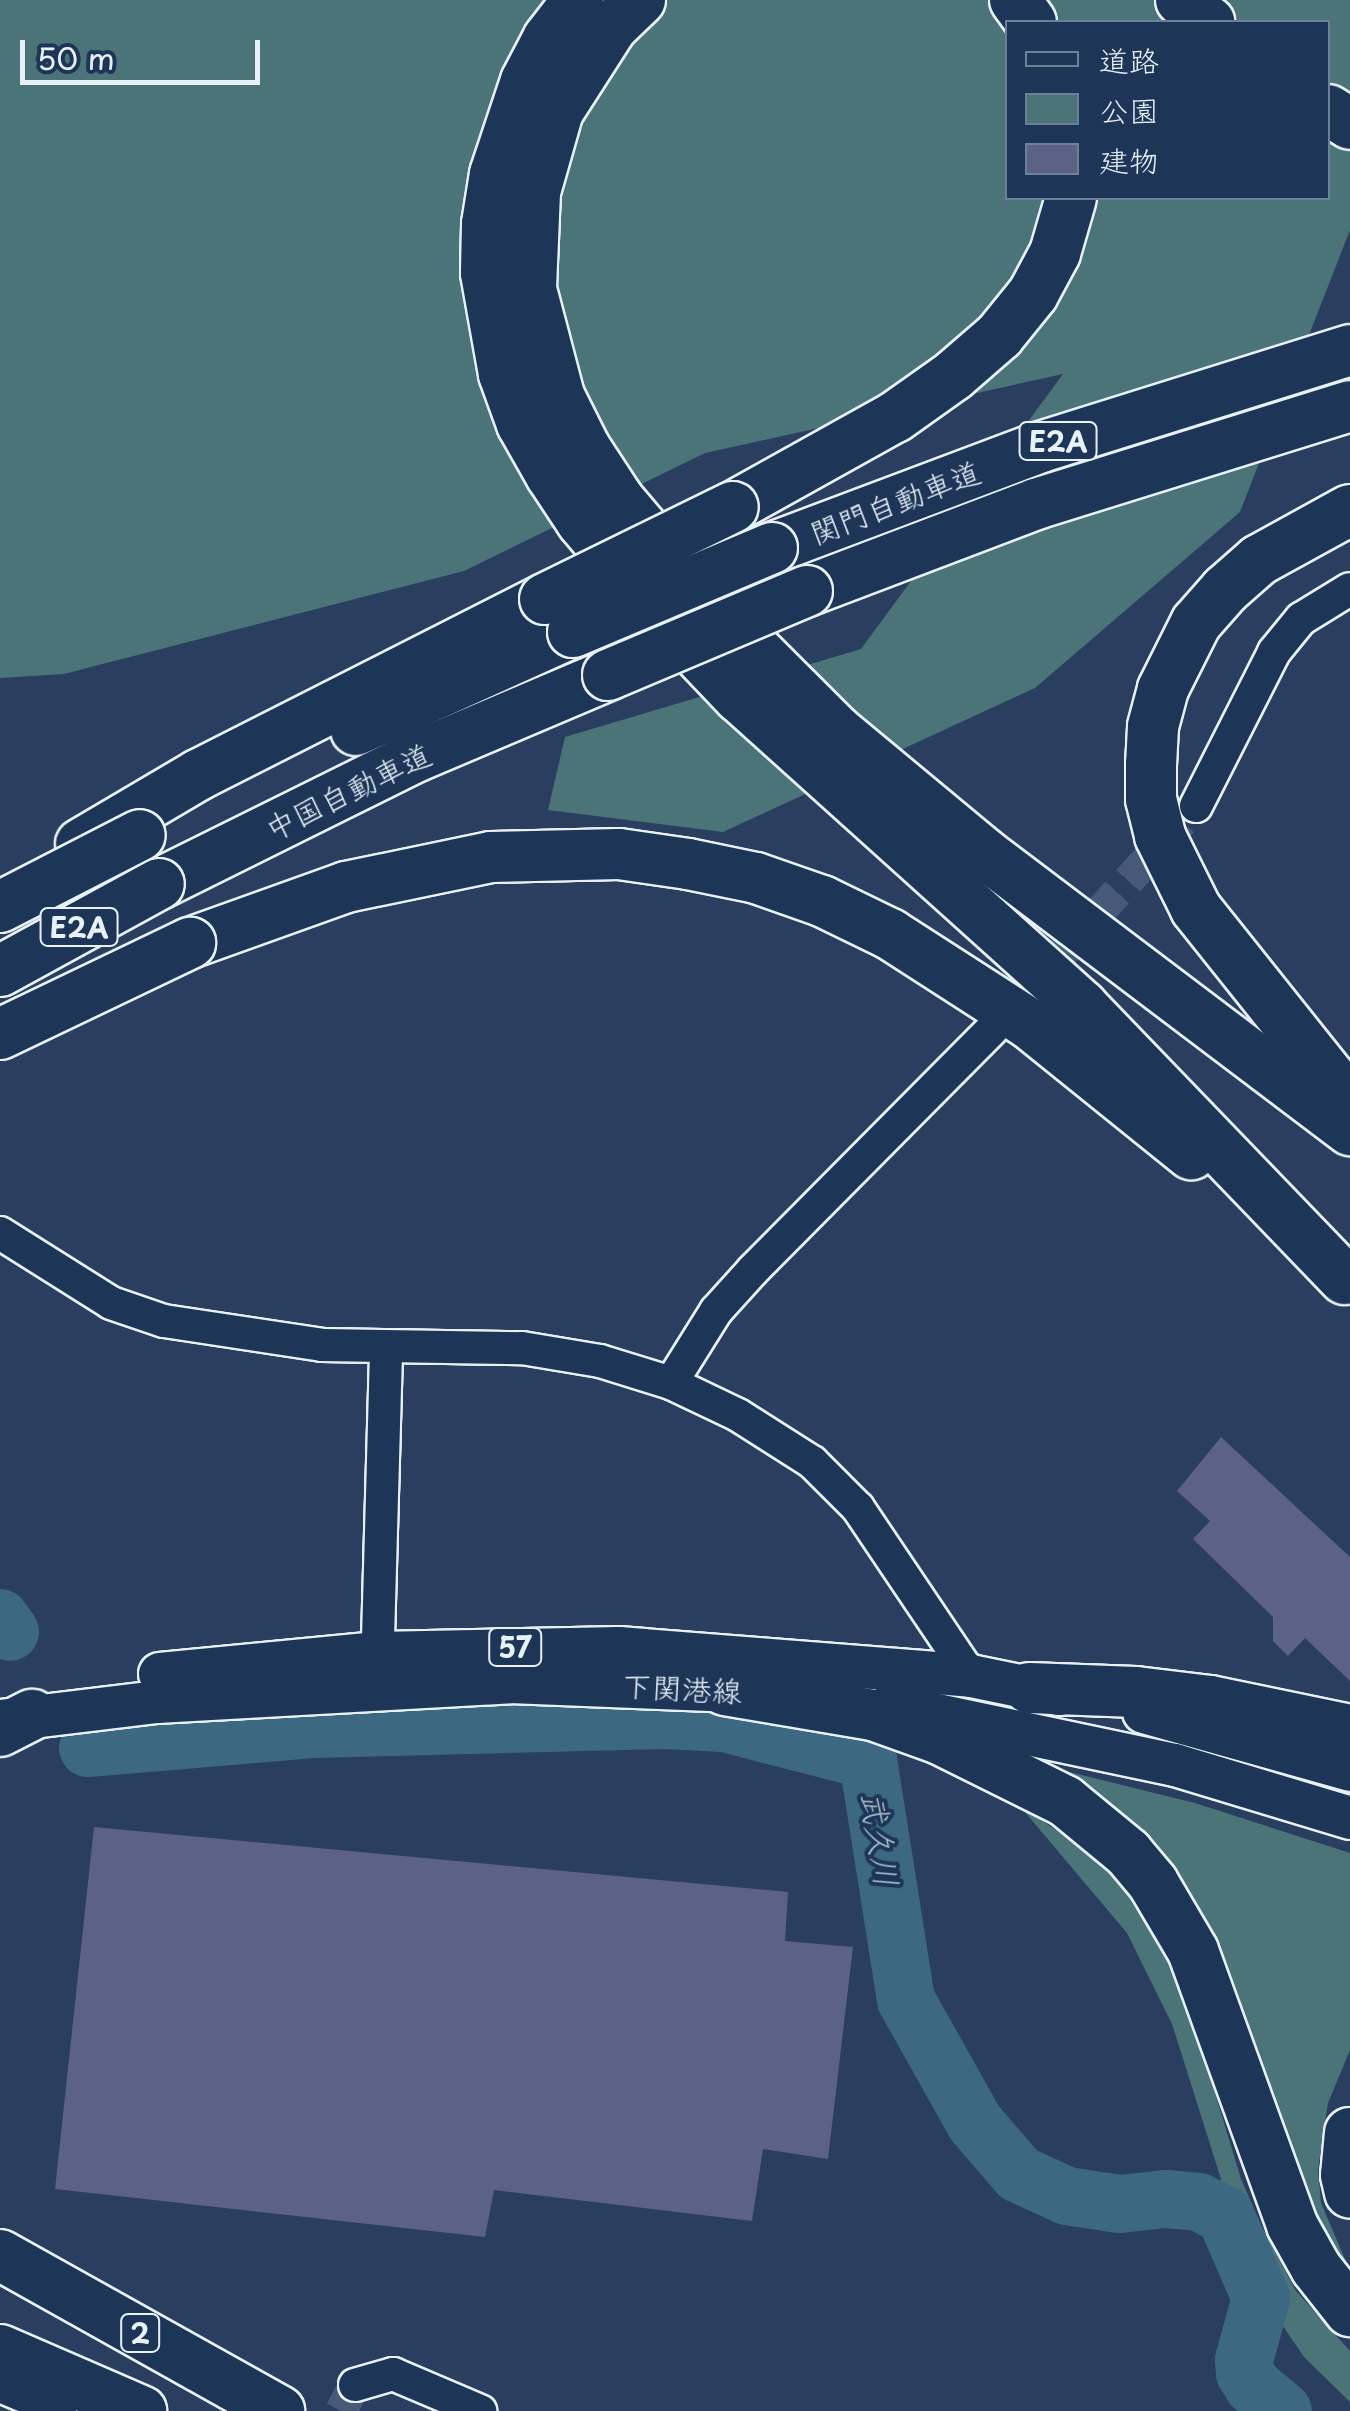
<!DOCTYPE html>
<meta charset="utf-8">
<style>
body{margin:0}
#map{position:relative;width:1350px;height:2411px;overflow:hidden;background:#2a3e60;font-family:"Playpen Sans","Klee One",sans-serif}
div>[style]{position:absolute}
.green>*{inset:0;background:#4b7479}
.river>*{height:58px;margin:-29px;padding:0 29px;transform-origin:29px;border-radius:29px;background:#3c6882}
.building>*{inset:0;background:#5c6186}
.minor-tunnel>*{height:32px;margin-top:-16px;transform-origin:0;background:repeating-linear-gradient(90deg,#465977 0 32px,transparent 0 48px)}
.roads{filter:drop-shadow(2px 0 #e8f1f8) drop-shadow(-2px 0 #e8f1f8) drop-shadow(0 2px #e8f1f8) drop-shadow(0 -2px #e8f1f8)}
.minor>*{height:32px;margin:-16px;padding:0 16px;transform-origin:16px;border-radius:16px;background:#1d3557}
.major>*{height:42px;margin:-21px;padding:0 21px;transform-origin:21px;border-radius:21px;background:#1d3557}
.highway>*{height:50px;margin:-25px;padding:0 25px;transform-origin:25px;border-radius:25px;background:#1d3557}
.bridges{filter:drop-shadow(2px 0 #e8f1f8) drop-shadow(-2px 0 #e8f1f8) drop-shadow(0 2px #e8f1f8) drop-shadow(0 -2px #e8f1f8)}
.highway-bridge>*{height:50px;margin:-25px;padding:0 25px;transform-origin:25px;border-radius:25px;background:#1d3557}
span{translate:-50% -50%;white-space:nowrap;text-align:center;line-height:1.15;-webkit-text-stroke:8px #1d3557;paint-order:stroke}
.shield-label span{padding:2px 8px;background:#1d3557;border:2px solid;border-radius:8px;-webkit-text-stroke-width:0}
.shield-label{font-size:28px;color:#e8f1f8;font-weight:700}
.street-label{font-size:30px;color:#e8f1f8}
.water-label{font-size:32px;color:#acc1cf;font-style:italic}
.legend{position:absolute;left:1005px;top:20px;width:325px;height:180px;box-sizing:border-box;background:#1d3557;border:2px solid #6e8097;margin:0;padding:12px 18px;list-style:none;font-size:30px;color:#e8f1f8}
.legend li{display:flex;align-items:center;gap:20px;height:50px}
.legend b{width:50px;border:2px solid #6e8097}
.scale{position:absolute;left:20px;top:40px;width:240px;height:45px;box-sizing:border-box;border:5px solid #e8f1f8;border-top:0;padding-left:12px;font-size:30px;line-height:35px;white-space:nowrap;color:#e8f1f8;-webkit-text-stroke:8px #1d3557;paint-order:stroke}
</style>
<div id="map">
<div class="green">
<div style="clip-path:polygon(evenodd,0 0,1350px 0,1350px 230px,1240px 512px,1035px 688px,723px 832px,548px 810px,565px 737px,861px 649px,1063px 374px,705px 453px,464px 571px,64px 674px,0 678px,0 0,1008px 22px,1328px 22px,1328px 198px,1008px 198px,1008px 22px)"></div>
<div style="clip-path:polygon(1041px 1765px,1195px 1803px,1350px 1853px,1350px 2050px,1328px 2103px,1318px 2169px,1321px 2203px,1350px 2271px,1324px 2251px,1222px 1973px)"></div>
<div style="clip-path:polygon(1019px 1805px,1100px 1860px,1131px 1892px,1153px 1924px,1183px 1987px,1241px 2179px,1261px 2225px,1296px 2291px,1350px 2351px,1350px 2402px,1304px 2357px,1274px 2313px,1253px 2306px,1219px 2216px,1221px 2179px,1172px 2024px,1127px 1933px)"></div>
</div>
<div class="river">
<div style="left:0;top:1618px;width:17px;rotate:54deg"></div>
<div style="left:88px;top:1748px;width:228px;rotate:-4.8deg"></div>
<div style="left:315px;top:1729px;width:348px;rotate:-1.5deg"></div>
<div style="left:663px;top:1720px;width:61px;rotate:2.8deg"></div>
<div style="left:724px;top:1723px;width:149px;rotate:14.4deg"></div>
<div style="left:868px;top:1760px;width:243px;rotate:81deg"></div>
<div style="left:906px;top:2000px;width:141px;rotate:60.7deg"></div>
<div style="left:975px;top:2123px;width:67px;rotate:49.2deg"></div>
<div style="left:1019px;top:2174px;width:53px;rotate:24.6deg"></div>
<div style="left:1067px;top:2196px;width:53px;rotate:8.7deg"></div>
<div style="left:1119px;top:2204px;width:47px;rotate:-6.1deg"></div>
<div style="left:1166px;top:2199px;width:33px;rotate:5deg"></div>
<div style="left:1199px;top:2202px;width:29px;rotate:27deg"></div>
<div style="left:1225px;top:2215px;width:90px;rotate:66.6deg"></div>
<div style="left:1261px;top:2298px;width:64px;rotate:105.3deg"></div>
<div style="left:1244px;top:2360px;width:13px;rotate:86deg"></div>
<div style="left:1245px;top:2373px;width:15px;rotate:58deg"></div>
<div style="left:1253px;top:2386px;width:39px;rotate:40deg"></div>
</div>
<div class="building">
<div style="clip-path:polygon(1221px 1437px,1350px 1557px,1350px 1681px,1305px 1638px,1288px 1656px,1273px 1641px,1273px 1617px,1193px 1539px,1210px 1521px,1177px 1491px)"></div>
<div style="clip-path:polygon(94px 1827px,788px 1892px,785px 1941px,853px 1947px,828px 2159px,763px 2149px,752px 2221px,494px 2190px,485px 2237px,55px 2189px)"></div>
</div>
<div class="minor-tunnel">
<div style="left:1031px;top:987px;width:245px;rotate:-47.6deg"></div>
<div style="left:341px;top:2411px;width:30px;rotate:-62deg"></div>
</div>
<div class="roads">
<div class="minor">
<div style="left:1196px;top:806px;width:173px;rotate:-63.1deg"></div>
<div style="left:1274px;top:652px;width:43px;rotate:-50.7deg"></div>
<div style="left:1301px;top:619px;width:57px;rotate:-31.5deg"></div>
<div style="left:0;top:1233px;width:131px;rotate:32.2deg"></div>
<div style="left:111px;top:1303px;width:56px;rotate:18.8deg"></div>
<div style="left:164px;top:1321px;width:160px;rotate:8.6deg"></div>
<div style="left:322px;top:1345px;width:200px;rotate:0.9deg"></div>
<div style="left:522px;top:1348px;width:79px;rotate:9.5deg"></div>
<div style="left:600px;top:1361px;width:74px;rotate:17.2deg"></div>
<div style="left:671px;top:1383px;width:74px;rotate:25.5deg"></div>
<div style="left:738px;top:1415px;width:88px;rotate:32.4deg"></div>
<div style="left:812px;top:1462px;width:65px;rotate:45deg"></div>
<div style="left:858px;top:1508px;width:202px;rotate:56.1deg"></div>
<div style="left:671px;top:1383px;width:85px;rotate:-58deg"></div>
<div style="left:716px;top:1311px;width:55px;rotate:-47.9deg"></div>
<div style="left:753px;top:1270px;width:339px;rotate:-45.2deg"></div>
<div style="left:377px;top:1675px;width:328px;rotate:-88.4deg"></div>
<div style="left:355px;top:2385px;width:40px;rotate:-16deg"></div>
<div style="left:393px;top:2374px;width:95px;rotate:23deg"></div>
<div style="left:0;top:2386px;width:65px;rotate:22.6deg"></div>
</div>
<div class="major">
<div style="left:160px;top:1674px;width:219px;rotate:-5.5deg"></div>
<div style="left:378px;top:1653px;width:241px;rotate:-1.2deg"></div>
<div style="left:619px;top:1648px;width:353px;rotate:4.5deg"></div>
<div style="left:971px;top:1676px;width:90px;rotate:11.6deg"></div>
<div style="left:890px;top:1705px;width:291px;rotate:11.9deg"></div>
<div style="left:1175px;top:1765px;width:183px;rotate:16.8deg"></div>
<div style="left:1144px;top:1712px;width:214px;rotate:15.7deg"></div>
<div style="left:0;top:1721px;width:158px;rotate:-6.9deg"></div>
<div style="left:157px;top:1702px;width:354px;rotate:-3.2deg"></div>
<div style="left:510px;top:1682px;width:250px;rotate:2.3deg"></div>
</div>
<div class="highway">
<div style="left:578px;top:0;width:49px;rotate:127.6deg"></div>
<div style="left:548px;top:39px;width:47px;rotate:117.6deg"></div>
<div style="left:526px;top:81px;width:98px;rotate:108.4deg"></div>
<div style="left:495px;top:174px;width:51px;rotate:99.1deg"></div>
<div style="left:487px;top:224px;width:49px;rotate:91.2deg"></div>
<div style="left:486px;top:273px;width:103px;rotate:79.9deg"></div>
<div style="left:504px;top:374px;width:53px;rotate:70.2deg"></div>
<div style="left:522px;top:424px;width:59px;rotate:60.4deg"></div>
<div style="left:551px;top:475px;width:56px;rotate:56.6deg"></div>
<div style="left:582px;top:522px;width:116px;rotate:49.9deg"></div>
<div style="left:657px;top:611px;width:119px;rotate:46.4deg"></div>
<div style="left:739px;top:697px;width:462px;rotate:42deg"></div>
<div style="left:1082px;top:1006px;width:379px;rotate:46.1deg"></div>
<div style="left:640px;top:0;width:39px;rotate:136deg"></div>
<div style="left:612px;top:27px;width:100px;rotate:122.7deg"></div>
<div style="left:558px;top:111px;width:84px;rotate:105.9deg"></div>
<div style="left:535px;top:192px;width:97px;rotate:92.4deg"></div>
<div style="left:531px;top:289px;width:111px;rotate:75.3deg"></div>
<div style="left:559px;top:396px;width:58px;rotate:63.4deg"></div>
<div style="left:585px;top:448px;width:62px;rotate:56.8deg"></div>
<div style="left:619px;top:500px;width:113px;rotate:49.7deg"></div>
<div style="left:692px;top:586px;width:205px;rotate:45deg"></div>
<div style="left:837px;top:731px;width:192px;rotate:39.7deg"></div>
<div style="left:985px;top:854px;width:458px;rotate:37.1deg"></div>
<div style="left:1015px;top:0;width:27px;rotate:54deg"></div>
<div style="left:1181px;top:0;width:36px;rotate:38deg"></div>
<div style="left:1328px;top:110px;width:26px;rotate:32deg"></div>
<div style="left:733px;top:507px;width:185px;rotate:-29.1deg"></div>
<div style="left:895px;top:417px;width:72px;rotate:-35.4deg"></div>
<div style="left:954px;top:375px;width:60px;rotate:-40.9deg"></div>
<div style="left:999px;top:336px;width:54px;rotate:-51deg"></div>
<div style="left:1033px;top:294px;width:47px;rotate:-61.8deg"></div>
<div style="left:1055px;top:253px;width:57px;rotate:-73.8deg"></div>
<div style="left:1350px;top:510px;width:104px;rotate:151.2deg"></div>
<div style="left:1259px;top:560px;width:45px;rotate:138.6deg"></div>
<div style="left:1225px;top:590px;width:44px;rotate:131.3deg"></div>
<div style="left:1196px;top:623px;width:74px;rotate:116.6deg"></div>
<div style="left:1163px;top:689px;width:39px;rotate:105deg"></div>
<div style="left:1153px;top:727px;width:37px;rotate:93deg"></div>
<div style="left:1151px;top:764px;width:35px;rotate:90deg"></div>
<div style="left:1151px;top:799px;width:38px;rotate:76deg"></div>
<div style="left:1160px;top:836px;width:81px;rotate:63.7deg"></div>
<div style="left:1196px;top:909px;width:247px;rotate:51.4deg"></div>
<div style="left:772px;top:548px;width:287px;rotate:-20.6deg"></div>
<div style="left:1041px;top:447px;width:324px;rotate:-17.4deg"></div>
<div style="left:807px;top:591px;width:245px;rotate:-20.8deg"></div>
<div style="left:1036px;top:504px;width:329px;rotate:-17.3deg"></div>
<div style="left:356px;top:730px;width:238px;rotate:-24.3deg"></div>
<div style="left:81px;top:844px;width:136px;rotate:-30.5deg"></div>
<div style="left:198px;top:775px;width:389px;rotate:-26.9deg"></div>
<div style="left:159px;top:884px;width:286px;rotate:-26.4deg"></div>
<div style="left:415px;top:757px;width:210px;rotate:-23deg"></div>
<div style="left:190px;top:943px;width:166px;rotate:-19.7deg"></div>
<div style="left:346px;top:887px;width:148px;rotate:-11.7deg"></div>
<div style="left:491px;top:857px;width:128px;rotate:-1.3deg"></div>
<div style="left:619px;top:854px;width:70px;rotate:8.2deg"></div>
<div style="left:688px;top:864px;width:69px;rotate:11.6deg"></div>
<div style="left:756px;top:878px;width:70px;rotate:19.2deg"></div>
<div style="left:822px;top:901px;width:76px;rotate:25.9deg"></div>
<div style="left:890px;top:934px;width:168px;rotate:32.8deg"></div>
<div style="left:1031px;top:1025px;width:206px;rotate:38.9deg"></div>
<div style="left:1029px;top:1688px;width:107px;rotate:2.1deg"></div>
<div style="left:1136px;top:1692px;width:75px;rotate:6.9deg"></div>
<div style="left:1210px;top:1701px;width:143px;rotate:11.7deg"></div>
<div style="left:725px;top:1690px;width:150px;rotate:9.6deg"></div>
<div style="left:873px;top:1715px;width:71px;rotate:19.7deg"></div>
<div style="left:940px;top:1739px;width:140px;rotate:26.4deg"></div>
<div style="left:1065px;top:1801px;width:82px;rotate:39.5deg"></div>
<div style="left:1128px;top:1853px;width:39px;rotate:50deg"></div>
<div style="left:1153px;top:1883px;width:79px;rotate:59.5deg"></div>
<div style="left:1193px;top:1951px;width:291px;rotate:70.1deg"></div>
<div style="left:1292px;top:2225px;width:49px;rotate:60.8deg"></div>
<div style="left:1316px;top:2268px;width:55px;rotate:51.7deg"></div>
<div style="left:0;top:1731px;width:36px;rotate:-27deg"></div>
<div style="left:1350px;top:2133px;width:42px;rotate:95.4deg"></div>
<div style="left:1346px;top:2175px;width:18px;rotate:77deg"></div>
<div style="left:0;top:2255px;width:320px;rotate:29.2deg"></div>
<div style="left:0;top:2350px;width:154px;rotate:23.4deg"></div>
</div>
</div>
<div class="bridges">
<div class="highway-bridge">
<div style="left:545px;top:599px;width:209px;rotate:-26.1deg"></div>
<div style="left:573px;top:632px;width:216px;rotate:-22.9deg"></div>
<div style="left:608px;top:675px;width:216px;rotate:-22.9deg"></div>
<div style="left:0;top:907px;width:157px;rotate:-27.2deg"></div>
<div style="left:0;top:971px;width:181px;rotate:-28.7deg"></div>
<div style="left:0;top:1034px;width:211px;rotate:-25.6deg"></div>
</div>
</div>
<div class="shield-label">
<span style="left:1058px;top:441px">E2A</span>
<span style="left:79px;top:927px">E2A</span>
<span style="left:515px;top:1647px">57</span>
<span style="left:140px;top:2333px">2</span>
</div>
<div class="street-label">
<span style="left:895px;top:502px;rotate:-21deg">関門自動車道</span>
<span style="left:348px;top:791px;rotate:-26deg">中国自動車道</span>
<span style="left:682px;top:1688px;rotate:3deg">下関港線</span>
</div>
<div class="water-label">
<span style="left:881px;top:1839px;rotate:81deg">武久川</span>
</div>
<ul class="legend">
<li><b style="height:12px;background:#1d3557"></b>道路</li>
<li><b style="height:28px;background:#4b7479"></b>公園</li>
<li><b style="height:28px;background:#5c6186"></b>建物</li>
</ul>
<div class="scale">50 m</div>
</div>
